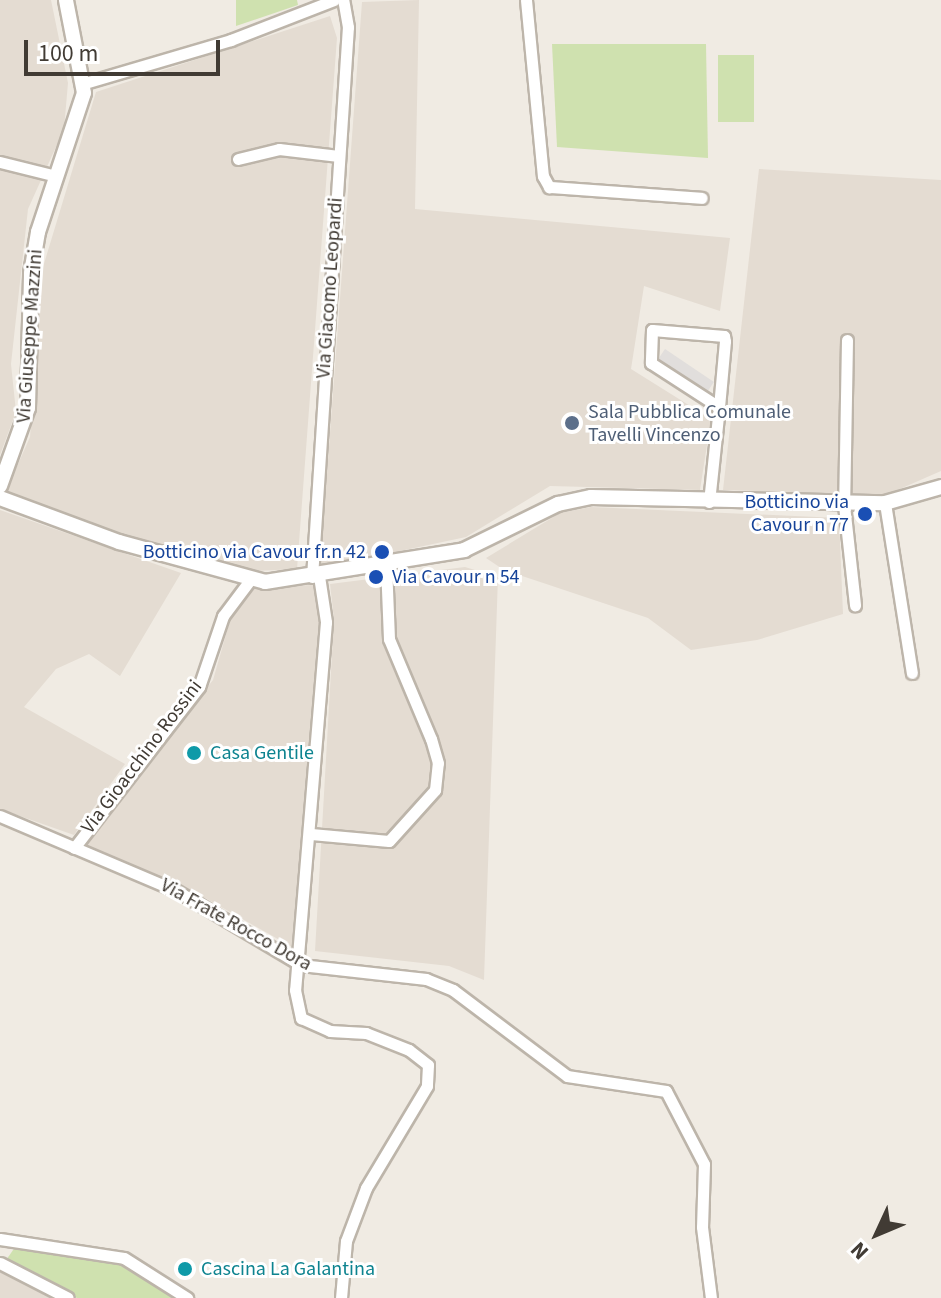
<!DOCTYPE html>
<style>
body{margin:0}
#map{position:relative;width:941px;height:1298px;overflow:hidden;background:#f0ebe3;font-family:"Source Sans 3",sans-serif}
div>[style]{position:absolute}
.residential>*{inset:0;background:#e4dcd2}
.green>*{inset:0;background:#cfe1af;transform-origin:0 0}
.parking>*{inset:0;background:#e1dedc;transform-origin:0 0}
.roads{filter:drop-shadow(2px 0 #bdb5aa) drop-shadow(-2px 0 #bdb5aa) drop-shadow(0 2px #bdb5aa) drop-shadow(0 -2px #bdb5aa)}
.minor>*{height:11px;margin:-5.5px;padding:0 5.5px;transform-origin:5.5px;border-radius:5.5px;background:#fff}
.tertiary>*{height:14px;margin:-7px;padding:0 7px;transform-origin:7px;border-radius:7px;background:#fff}
.dots>*{width:22px;height:22px;translate:-50% -50%;box-sizing:border-box;border:4px solid #fff;border-radius:50%}
span{translate:-50% -50%;white-space:nowrap;text-align:center;line-height:1.15;-webkit-text-stroke:6px #fff;paint-order:stroke}
.street-label{font-size:20px;color:#413b34}
.service-label{font-size:20px;color:#4e5e75}
.left{translate:0 -50%;text-align:left}
.transit-label{font-size:20px;color:#164399}
.right{translate:-100% -50%;text-align:right}
.culture-label{font-size:20px;color:#0d838f}
.north{position:absolute;left:837px;top:1194px;width:80px;height:80px;-webkit-text-stroke:6px #fff;paint-order:stroke;rotate:226deg;font-size:22px;font-weight:700;line-height:32px;text-align:center;color:#413b34}
.north::after{content:'';display:block;margin:auto;width:28px;height:36px;background:#413b34;clip-path:polygon(50% 0,100% 100%,50% 72%,0 100%)}
.scale{position:absolute;left:24px;top:40px;width:196px;height:36px;box-sizing:border-box;border:4px solid #413b34;border-top:0;padding-left:10px;font-size:24px;line-height:28px;white-space:nowrap;color:#413b34;-webkit-text-stroke:6px #fff;paint-order:stroke}
</style>
<div id="map">
<div class="residential">
<div style="clip-path:polygon(0 0,51px 0,68px 83px,64px 129px,28px 209px,11px 364px,16px 412px,0 455px)"></div>
<div style="clip-path:polygon(419px 0,415px 209px,730px 238px,720px 311px,644px 286px,631px 369px,711px 419px,700px 490px,550px 486px,466px 537px,320px 568px,362px 2px)"></div>
<div style="clip-path:polygon(330px 16px,337px 38px,297px 569px,254px 571px,126px 537px,6px 491px,30px 437px,43px 267px,96px 92px)"></div>
<div style="clip-path:polygon(759px 169px,941px 180px,941px 471px,886px 495px,723px 490px)"></div>
<div style="clip-path:polygon(591px 507px,839px 518px,843px 614px,757px 640px,691px 650px,648px 618px,504px 570px,486px 558px,560px 513px)"></div>
<div style="clip-path:polygon(0 510px,181px 573px,120px 676px,89px 654px,56px 669px,24px 707px,125px 764px,74px 835px,0 809px)"></div>
<div style="clip-path:polygon(465px 567px,498px 577px,484px 980px,449px 966px,315px 951px,334px 619px,330px 584px)"></div>
<div style="clip-path:polygon(315px 585px,321px 624px,292px 947px,207px 899px,84px 845px,213px 680px,233px 610px,251px 587px)"></div>
<div style="clip-path:polygon(0 1266px,62px 1298px,0 1298px)"></div>
</div>
<div class="green">
<div style="clip-path:polygon(236px 0,297px 0,298px 5px,236px 26px)"></div>
<div style="clip-path:polygon(552px 44px,706px 44px,708px 158px,557px 147px)"></div>
<div style="left:718px;top:55px;width:36px;height:67px"></div>
<div style="clip-path:polygon(18px 1243px,121px 1265px,174px 1298px,77px 1298px,4px 1263px)"></div>
</div>
<div class="parking">
<div style="left:665px;top:349px;width:59px;height:13px;rotate:34deg"></div>
</div>
<div class="roads">
<div class="minor">
<div style="left:526px;top:0;width:177px;rotate:84.5deg"></div>
<div style="left:543px;top:176px;width:13px;rotate:61deg"></div>
<div style="left:549px;top:187px;width:153px;rotate:4.1deg"></div>
<div style="left:85px;top:83px;width:152px;rotate:-16.4deg"></div>
<div style="left:231px;top:40px;width:110px;rotate:-21.2deg"></div>
<div style="left:238px;top:159px;width:42px;rotate:-13.7deg"></div>
<div style="left:279px;top:149px;width:60px;rotate:6.7deg"></div>
<div style="left:0;top:162px;width:58px;rotate:14deg"></div>
<div style="left:847px;top:340px;width:165px;rotate:91deg"></div>
<div style="left:844px;top:505px;width:101px;rotate:83.7deg"></div>
<div style="left:709px;top:502px;width:96px;rotate:-84deg"></div>
<div style="left:719px;top:407px;width:66px;rotate:-84.8deg"></div>
<div style="left:725px;top:341px;width:5px;rotate:-101deg"></div>
<div style="left:724px;top:336px;width:72px;rotate:-175.2deg"></div>
<div style="left:652px;top:330px;width:33px;rotate:92deg"></div>
<div style="left:651px;top:363px;width:81px;rotate:32.9deg"></div>
<div style="left:885px;top:503px;width:172px;rotate:81deg"></div>
<div style="left:319px;top:576px;width:47px;rotate:81.3deg"></div>
<div style="left:326px;top:622px;width:369px;rotate:94.8deg"></div>
<div style="left:295px;top:990px;width:29px;rotate:78deg"></div>
<div style="left:301px;top:1018px;width:32px;rotate:24deg"></div>
<div style="left:330px;top:1031px;width:36px;rotate:3deg"></div>
<div style="left:366px;top:1033px;width:46px;rotate:21.6deg"></div>
<div style="left:409px;top:1050px;width:24px;rotate:38deg"></div>
<div style="left:428px;top:1065px;width:21px;rotate:93deg"></div>
<div style="left:427px;top:1086px;width:119px;rotate:120.9deg"></div>
<div style="left:366px;top:1188px;width:57px;rotate:110.7deg"></div>
<div style="left:346px;top:1241px;width:57px;rotate:95deg"></div>
<div style="left:312px;top:577px;width:551px;rotate:-86.26deg"></div>
<div style="left:348px;top:27px;width:27px;rotate:-100deg"></div>
<div style="left:0;top:816px;width:192px;rotate:23deg"></div>
<div style="left:177px;top:891px;width:144px;rotate:30.8deg"></div>
<div style="left:301px;top:965px;width:126px;rotate:6.4deg"></div>
<div style="left:426px;top:979px;width:29px;rotate:22deg"></div>
<div style="left:453px;top:990px;width:143px;rotate:37deg"></div>
<div style="left:567px;top:1076px;width:100px;rotate:8.6deg"></div>
<div style="left:666px;top:1091px;width:82px;rotate:62.5deg"></div>
<div style="left:704px;top:1164px;width:63px;rotate:91.8deg"></div>
<div style="left:702px;top:1227px;width:72px;rotate:82.8deg"></div>
<div style="left:311px;top:834px;width:78px;rotate:5.1deg"></div>
<div style="left:389px;top:841px;width:69px;rotate:-48deg"></div>
<div style="left:435px;top:790px;width:27px;rotate:-84deg"></div>
<div style="left:438px;top:763px;width:25px;rotate:-106deg"></div>
<div style="left:431px;top:739px;width:108px;rotate:-112.8deg"></div>
<div style="left:389px;top:639px;width:74px;rotate:-92.3deg"></div>
<div style="left:74px;top:848px;width:204px;rotate:-52.2deg"></div>
<div style="left:199px;top:687px;width:75px;rotate:-71.3deg"></div>
<div style="left:223px;top:616px;width:45px;rotate:-53.1deg"></div>
<div style="left:0;top:1239px;width:125px;rotate:8.7deg"></div>
<div style="left:124px;top:1258px;width:75px;rotate:32.4deg"></div>
<div style="left:0;top:1263px;width:76px;rotate:27.2deg"></div>
</div>
<div class="tertiary">
<div style="left:0;top:486px;width:83px;rotate:-70.3deg"></div>
<div style="left:28px;top:408px;width:135px;rotate:-88.7deg"></div>
<div style="left:31px;top:273px;width:42px;rotate:-80.3deg"></div>
<div style="left:38px;top:232px;width:146px;rotate:-71.7deg"></div>
<div style="left:84px;top:93px;width:95px;rotate:-101deg"></div>
<div style="left:0;top:498px;width:127px;rotate:20.3deg"></div>
<div style="left:119px;top:542px;width:151px;rotate:15.3deg"></div>
<div style="left:265px;top:582px;width:202px;rotate:-9.1deg"></div>
<div style="left:464px;top:550px;width:105px;rotate:-26.1deg"></div>
<div style="left:558px;top:504px;width:34px;rotate:-12deg"></div>
<div style="left:591px;top:497px;width:294px;rotate:1.2deg"></div>
<div style="left:885px;top:503px;width:58px;rotate:-15.9deg"></div>
</div>
</div>
<div class="dots">
<div style="left:572px;top:423px;background:#5c6f8a"></div>
<div style="left:865px;top:514px;background:#1a4fb4"></div>
<div style="left:382px;top:552px;background:#1a4fb4"></div>
<div style="left:376px;top:577px;background:#1a4fb4"></div>
<div style="left:194px;top:753px;background:#0f9aa8"></div>
<div style="left:185px;top:1269px;background:#0f9aa8"></div>
</div>
<div class="street-label">
<span style="left:330px;top:288px;rotate:-86deg">Via Giacomo Leopardi</span>
<span style="left:30px;top:336px;rotate:-86deg">Via Giuseppe Mazzini</span>
<span style="left:142px;top:757px;rotate:-53deg">Via Gioacchino Rossini</span>
<span style="left:236px;top:925px;rotate:29deg">Via Frate Rocco Dora</span>
</div>
<div class="service-label">
<span class="left" style="left:588px;top:424px">Sala Pubblica Comunale<br>Tavelli Vincenzo</span>
</div>
<div class="transit-label">
<span class="right" style="left:849px;top:514px">Botticino via<br>Cavour n 77</span>
<span class="right" style="left:366px;top:552px">Botticino via Cavour fr.n 42</span>
<span class="left" style="left:392px;top:577px">Via Cavour n 54</span>
</div>
<div class="culture-label">
<span class="left" style="left:210px;top:753px">Casa Gentile</span>
<span class="left" style="left:201px;top:1269px">Cascina La Galantina</span>
</div>
<div class="north">N</div>
<div class="scale">100 m</div>
</div>
